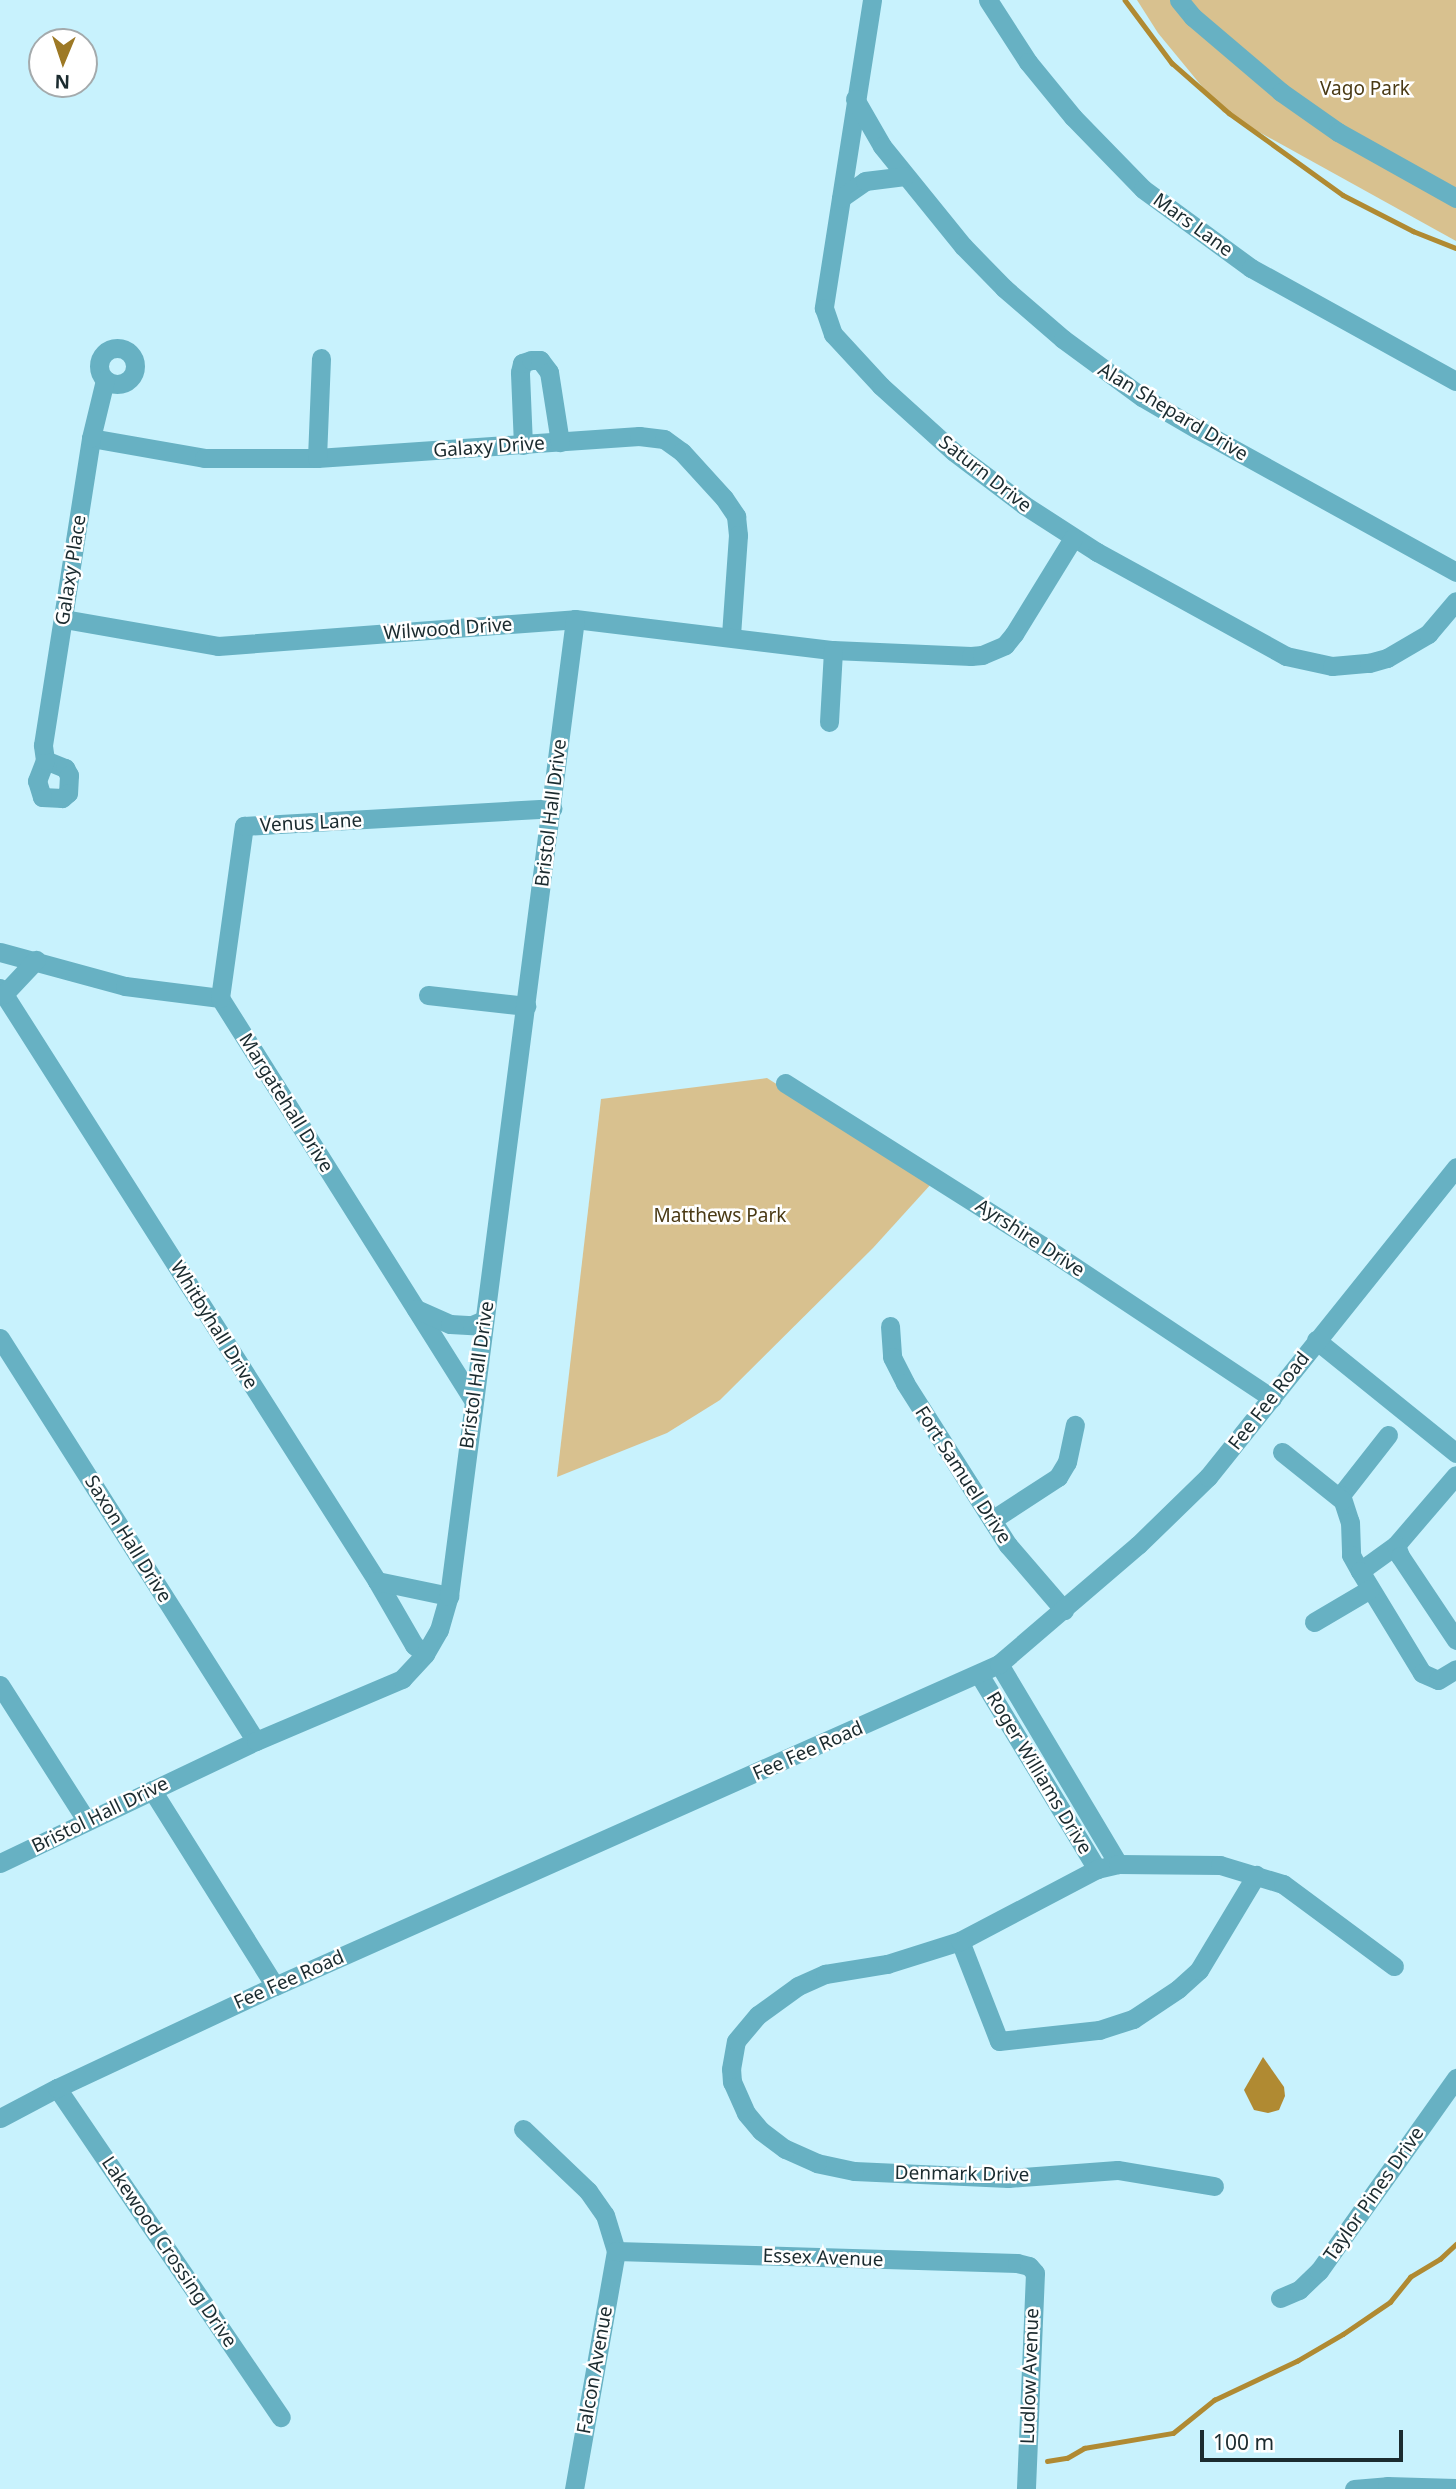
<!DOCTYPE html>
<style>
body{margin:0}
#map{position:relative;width:1456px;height:2489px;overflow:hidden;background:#c8f2fd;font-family:"Noto Sans",sans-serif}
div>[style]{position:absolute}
.green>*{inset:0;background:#d8c18f}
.water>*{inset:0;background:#b08a32}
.stream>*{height:4.5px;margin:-2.25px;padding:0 2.25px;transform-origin:2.25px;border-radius:2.25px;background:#b08a32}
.minor>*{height:19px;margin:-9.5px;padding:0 9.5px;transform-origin:9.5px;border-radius:9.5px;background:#67b1c3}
.minor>.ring{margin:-9.5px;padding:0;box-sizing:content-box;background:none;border:19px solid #67b1c3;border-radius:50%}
span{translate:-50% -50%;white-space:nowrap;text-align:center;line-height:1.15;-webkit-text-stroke:5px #fff;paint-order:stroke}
.park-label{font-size:19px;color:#4a3a15}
.street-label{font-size:19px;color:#1b2b2f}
.north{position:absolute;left:28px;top:28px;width:70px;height:70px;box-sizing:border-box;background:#fff;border:2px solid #a4aaac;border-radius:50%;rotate:182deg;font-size:19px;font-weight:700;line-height:28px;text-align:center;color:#1b2b2f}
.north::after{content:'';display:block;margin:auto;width:24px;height:32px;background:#9d7925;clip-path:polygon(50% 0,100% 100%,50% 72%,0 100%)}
.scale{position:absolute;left:1200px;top:2430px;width:203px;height:32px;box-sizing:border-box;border:4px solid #1b2b2f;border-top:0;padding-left:9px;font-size:21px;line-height:24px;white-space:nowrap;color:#1b2b2f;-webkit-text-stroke:5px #fff;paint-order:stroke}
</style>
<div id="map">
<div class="green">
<div style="clip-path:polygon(1137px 0,1456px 0,1456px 241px,1223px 112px,1158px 33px)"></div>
<div style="clip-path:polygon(767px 1078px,932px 1183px,873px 1248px,720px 1400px,667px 1433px,557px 1477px,601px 1099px)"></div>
</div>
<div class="water">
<div style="clip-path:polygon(1263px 2057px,1284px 2087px,1285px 2096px,1279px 2110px,1268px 2113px,1254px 2110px,1244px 2090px)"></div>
</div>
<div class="stream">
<div style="left:1125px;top:0;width:79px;rotate:53.3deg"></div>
<div style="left:1172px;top:63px;width:76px;rotate:41.3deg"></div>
<div style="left:1229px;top:113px;width:140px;rotate:35.7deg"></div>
<div style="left:1343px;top:195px;width:79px;rotate:27.2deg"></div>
<div style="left:1413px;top:231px;width:46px;rotate:21.6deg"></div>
<div style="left:1047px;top:2461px;width:20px;rotate:-9deg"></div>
<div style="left:1067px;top:2458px;width:20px;rotate:-30deg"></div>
<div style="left:1084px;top:2448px;width:90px;rotate:-9.6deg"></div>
<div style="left:1173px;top:2433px;width:53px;rotate:-38.8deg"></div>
<div style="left:1214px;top:2400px;width:92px;rotate:-25.2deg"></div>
<div style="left:1297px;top:2361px;width:53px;rotate:-30.4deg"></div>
<div style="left:1343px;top:2334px;width:57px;rotate:-34.2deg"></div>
<div style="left:1390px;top:2302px;width:32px;rotate:-51deg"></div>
<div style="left:1410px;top:2277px;width:35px;rotate:-31deg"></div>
<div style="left:1440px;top:2259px;width:22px;rotate:-43deg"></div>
</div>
<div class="minor">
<div style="left:872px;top:0;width:312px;rotate:98.9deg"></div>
<div style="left:824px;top:308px;width:28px;rotate:71deg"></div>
<div style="left:833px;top:334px;width:71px;rotate:47.3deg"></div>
<div style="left:881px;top:386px;width:98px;rotate:42.1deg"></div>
<div style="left:954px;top:452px;width:88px;rotate:37.1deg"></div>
<div style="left:1024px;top:505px;width:87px;rotate:32.8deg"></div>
<div style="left:1097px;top:552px;width:216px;rotate:28.8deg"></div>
<div style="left:1286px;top:656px;width:47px;rotate:12.3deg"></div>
<div style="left:1332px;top:666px;width:37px;rotate:-5deg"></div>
<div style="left:1369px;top:663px;width:19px;rotate:-16deg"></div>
<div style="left:1387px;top:658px;width:48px;rotate:-30.3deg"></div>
<div style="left:1428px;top:634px;width:43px;rotate:-49.7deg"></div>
<div style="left:988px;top:0;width:74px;rotate:57.2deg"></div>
<div style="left:1028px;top:62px;width:71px;rotate:50.7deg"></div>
<div style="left:1073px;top:117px;width:100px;rotate:45.8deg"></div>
<div style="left:1143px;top:189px;width:134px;rotate:36.2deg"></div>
<div style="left:1251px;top:268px;width:234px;rotate:28.9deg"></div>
<div style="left:1179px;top:0;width:22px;rotate:51deg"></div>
<div style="left:1193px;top:17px;width:116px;rotate:40.4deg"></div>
<div style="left:1281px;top:92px;width:70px;rotate:35.1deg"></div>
<div style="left:1338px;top:132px;width:135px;rotate:29.2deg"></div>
<div style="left:855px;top:99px;width:54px;rotate:60.1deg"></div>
<div style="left:882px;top:146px;width:129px;rotate:51deg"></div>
<div style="left:963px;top:246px;width:59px;rotate:45.7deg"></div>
<div style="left:1004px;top:288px;width:78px;rotate:40.8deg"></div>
<div style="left:1063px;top:339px;width:98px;rotate:36.3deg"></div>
<div style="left:1142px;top:397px;width:64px;rotate:30.2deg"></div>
<div style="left:1197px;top:429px;width:296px;rotate:28.9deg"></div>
<div style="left:841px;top:198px;width:29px;rotate:-35deg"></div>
<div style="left:865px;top:181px;width:40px;rotate:-7.1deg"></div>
<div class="ring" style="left:99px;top:348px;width:17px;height:17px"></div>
<div style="left:91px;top:438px;width:115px;rotate:10deg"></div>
<div style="left:204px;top:458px;width:113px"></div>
<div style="left:317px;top:458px;width:323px;rotate:-3.9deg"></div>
<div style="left:639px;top:436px;width:25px;rotate:7deg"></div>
<div style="left:664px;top:439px;width:22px;rotate:36deg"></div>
<div style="left:682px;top:452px;width:62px;rotate:47.6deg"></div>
<div style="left:724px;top:498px;width:22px;rotate:56deg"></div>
<div style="left:736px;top:516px;width:19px;rotate:84deg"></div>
<div style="left:738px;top:535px;width:100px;rotate:94deg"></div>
<div style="left:523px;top:445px;width:73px;rotate:-92.4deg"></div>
<div style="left:520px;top:372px;width:9px;rotate:-77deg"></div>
<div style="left:522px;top:363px;width:9px;rotate:-18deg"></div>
<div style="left:531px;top:360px;width:9px"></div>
<div style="left:540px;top:360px;width:15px;rotate:53deg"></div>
<div style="left:549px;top:372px;width:71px;rotate:81.1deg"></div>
<div style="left:317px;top:458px;width:100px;rotate:-87.7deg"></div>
<div style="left:64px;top:619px;width:156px;rotate:9.9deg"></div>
<div style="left:218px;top:646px;width:358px;rotate:-4.3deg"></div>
<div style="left:575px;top:619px;width:260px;rotate:6.9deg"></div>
<div style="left:833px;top:650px;width:138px;rotate:2.5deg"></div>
<div style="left:971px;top:656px;width:11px;rotate:-5deg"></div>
<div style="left:982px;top:655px;width:25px;rotate:-23deg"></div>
<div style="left:1005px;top:645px;width:14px;rotate:-51deg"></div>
<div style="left:1014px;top:634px;width:113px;rotate:-58.4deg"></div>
<div style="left:829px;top:722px;width:72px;rotate:-86.8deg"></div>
<div style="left:45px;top:760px;width:22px;rotate:22deg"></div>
<div style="left:65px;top:768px;width:8px;rotate:60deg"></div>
<div style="left:69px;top:775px;width:18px;rotate:93deg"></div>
<div style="left:68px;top:793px;width:8px;rotate:140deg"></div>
<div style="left:62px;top:798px;width:20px;rotate:-177deg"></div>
<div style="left:42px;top:797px;width:17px;rotate:-107deg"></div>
<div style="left:37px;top:781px;width:22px;rotate:-69deg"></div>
<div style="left:45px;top:760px;width:15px;rotate:-98deg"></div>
<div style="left:43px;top:745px;width:311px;rotate:-81.1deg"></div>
<div style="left:91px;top:438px;width:60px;rotate:-76.4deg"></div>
<div style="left:0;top:952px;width:130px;rotate:15.2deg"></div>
<div style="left:125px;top:986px;width:96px;rotate:7.2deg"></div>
<div style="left:220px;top:998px;width:474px;rotate:57.8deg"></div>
<div style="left:0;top:988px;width:703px;rotate:57.55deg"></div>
<div style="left:377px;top:1581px;width:74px;rotate:60deg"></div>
<div style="left:414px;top:1645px;width:14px;rotate:39deg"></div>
<div style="left:4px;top:994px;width:47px;rotate:-46.7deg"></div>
<div style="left:428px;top:995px;width:99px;rotate:6.4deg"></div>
<div style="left:220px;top:998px;width:174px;rotate:-82.1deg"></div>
<div style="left:244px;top:826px;width:309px;rotate:-3.3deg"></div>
<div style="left:785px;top:1083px;width:305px;rotate:32.3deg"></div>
<div style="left:1043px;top:1246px;width:275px;rotate:33.6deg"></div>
<div style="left:416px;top:1309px;width:37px;rotate:24deg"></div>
<div style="left:450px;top:1324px;width:22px;rotate:3deg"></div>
<div style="left:472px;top:1325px;width:13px;rotate:-23deg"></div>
<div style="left:890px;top:1326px;width:31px;rotate:86deg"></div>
<div style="left:892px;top:1357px;width:29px;rotate:63deg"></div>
<div style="left:905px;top:1383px;width:192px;rotate:57.6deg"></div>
<div style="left:1008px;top:1545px;width:86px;rotate:49.3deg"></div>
<div style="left:0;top:1338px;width:477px;rotate:57.6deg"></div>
<div style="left:1316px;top:1340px;width:180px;rotate:38.9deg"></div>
<div style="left:1388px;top:1435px;width:76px;rotate:128.1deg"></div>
<div style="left:1341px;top:1495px;width:28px;rotate:72deg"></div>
<div style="left:1350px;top:1522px;width:33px;rotate:88deg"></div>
<div style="left:1351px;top:1555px;width:18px;rotate:61deg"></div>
<div style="left:1360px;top:1571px;width:44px;rotate:-35.8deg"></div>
<div style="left:1396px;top:1545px;width:92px;rotate:-49.4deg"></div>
<div style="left:1282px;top:1452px;width:77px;rotate:38.7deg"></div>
<div style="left:992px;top:1520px;width:79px;rotate:-33.1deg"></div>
<div style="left:1058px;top:1477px;width:17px;rotate:-59deg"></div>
<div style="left:1067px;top:1462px;width:38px;rotate:-78deg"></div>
<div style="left:1396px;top:1545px;width:12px;rotate:70deg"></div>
<div style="left:1400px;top:1556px;width:101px;rotate:56.3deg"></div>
<div style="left:1360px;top:1571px;width:119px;rotate:58.7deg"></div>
<div style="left:1422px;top:1673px;width:17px;rotate:24deg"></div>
<div style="left:1438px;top:1680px;width:21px;rotate:-31deg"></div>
<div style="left:377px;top:1581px;width:74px;rotate:11.8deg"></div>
<div style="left:1314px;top:1622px;width:65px;rotate:-30.5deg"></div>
<div style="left:999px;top:1664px;width:233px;rotate:59.2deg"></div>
<div style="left:980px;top:1676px;width:226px;rotate:58.8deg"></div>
<div style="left:0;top:1685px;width:160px;rotate:57.5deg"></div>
<div style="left:152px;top:1790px;width:231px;rotate:57.9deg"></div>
<div style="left:0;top:1863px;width:284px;rotate:-25.5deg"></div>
<div style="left:256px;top:1741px;width:159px;rotate:-23deg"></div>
<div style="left:402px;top:1679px;width:34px;rotate:-47deg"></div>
<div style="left:425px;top:1654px;width:28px;rotate:-60deg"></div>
<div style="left:439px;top:1630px;width:35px;rotate:-74deg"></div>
<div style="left:449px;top:1596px;width:985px;rotate:-82.65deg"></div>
<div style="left:960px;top:1941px;width:107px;rotate:68.7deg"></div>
<div style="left:999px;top:2041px;width:101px;rotate:-6.3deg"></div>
<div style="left:1099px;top:2030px;width:36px;rotate:-18deg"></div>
<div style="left:1133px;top:2019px;width:54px;rotate:-33.7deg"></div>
<div style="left:1178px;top:1989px;width:28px;rotate:-42deg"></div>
<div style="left:1199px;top:1970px;width:111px;rotate:-59deg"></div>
<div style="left:57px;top:2088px;width:398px;rotate:55.8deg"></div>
<div style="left:0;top:2118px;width:64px;rotate:-27.8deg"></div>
<div style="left:57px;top:2088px;width:241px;rotate:-25.1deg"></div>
<div style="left:275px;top:1986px;width:792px;rotate:-23.98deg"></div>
<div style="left:999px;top:1664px;width:183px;rotate:-40.6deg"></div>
<div style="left:1138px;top:1545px;width:98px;rotate:-44.2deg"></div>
<div style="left:1208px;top:1477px;width:397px;rotate:-51.3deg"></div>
<div style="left:523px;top:2129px;width:90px;rotate:43.6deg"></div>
<div style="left:588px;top:2191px;width:29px;rotate:55deg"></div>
<div style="left:605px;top:2215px;width:38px;rotate:73deg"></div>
<div style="left:616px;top:2251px;width:242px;rotate:100deg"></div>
<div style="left:1214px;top:2186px;width:98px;rotate:-170.6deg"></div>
<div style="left:1117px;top:2170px;width:109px;rotate:175.8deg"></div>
<div style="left:1008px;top:2178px;width:154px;rotate:-177.4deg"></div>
<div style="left:854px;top:2171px;width:38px;rotate:-168deg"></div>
<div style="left:817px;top:2163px;width:35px;rotate:-156deg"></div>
<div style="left:785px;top:2149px;width:30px;rotate:-143deg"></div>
<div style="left:761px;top:2131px;width:23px;rotate:-130deg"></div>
<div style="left:746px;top:2113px;width:34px;rotate:-114deg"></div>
<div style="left:732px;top:2082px;width:13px;rotate:-94deg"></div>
<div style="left:731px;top:2069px;width:28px;rotate:-80deg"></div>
<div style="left:736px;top:2041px;width:34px;rotate:-50deg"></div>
<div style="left:758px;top:2015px;width:49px;rotate:-35.9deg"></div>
<div style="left:798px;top:1986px;width:30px;rotate:-24deg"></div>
<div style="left:825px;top:1974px;width:63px;rotate:-9.2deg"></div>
<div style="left:887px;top:1964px;width:77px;rotate:-17.5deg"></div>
<div style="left:960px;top:1941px;width:155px;rotate:-27.7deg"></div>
<div style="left:1097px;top:1869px;width:22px;rotate:-13deg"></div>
<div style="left:1118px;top:1864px;width:102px;rotate:0.6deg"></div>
<div style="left:1220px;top:1865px;width:66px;rotate:16.8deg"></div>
<div style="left:1283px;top:1884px;width:138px;rotate:36.5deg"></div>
<div style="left:616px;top:2251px;width:401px;rotate:1.7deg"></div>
<div style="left:1017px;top:2263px;width:12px;rotate:14deg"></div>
<div style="left:1029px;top:2266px;width:9px;rotate:49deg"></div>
<div style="left:1035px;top:2273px;width:216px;rotate:92.4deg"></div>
<div style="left:1280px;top:2298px;width:21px;rotate:-23deg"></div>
<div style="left:1299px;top:2290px;width:28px;rotate:-44deg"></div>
<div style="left:1319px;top:2271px;width:237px;rotate:-54.6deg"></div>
<div style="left:1354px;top:2489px;width:33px;rotate:-5deg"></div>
<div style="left:1387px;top:2486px;width:69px;rotate:1.7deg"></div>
</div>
<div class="park-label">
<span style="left:1365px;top:89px">Vago Park</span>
<span style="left:720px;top:1216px">Matthews Park</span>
</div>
<div class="street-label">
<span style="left:1193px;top:225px;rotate:36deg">Mars Lane</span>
<span style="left:1173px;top:412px;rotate:31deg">Alan Shepard Drive</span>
<span style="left:489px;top:447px;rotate:-4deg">Galaxy Drive</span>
<span style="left:985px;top:474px;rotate:38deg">Saturn Drive</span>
<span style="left:71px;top:570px;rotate:-81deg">Galaxy Place</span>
<span style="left:448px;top:629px;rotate:-4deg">Wilwood Drive</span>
<span style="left:551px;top:813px;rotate:-83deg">Bristol Hall Drive</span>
<span style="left:311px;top:823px;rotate:-3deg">Venus Lane</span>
<span style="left:286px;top:1103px;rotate:58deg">Margatehall Drive</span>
<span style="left:1030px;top:1238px;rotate:33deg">Ayrshire Drive</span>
<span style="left:214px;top:1325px;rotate:58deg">Whitbyhall Drive</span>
<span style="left:477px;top:1375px;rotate:-82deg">Bristol Hall Drive</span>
<span style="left:1269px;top:1401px;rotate:-52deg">Fee Fee Road</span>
<span style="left:963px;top:1475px;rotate:57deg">Fort Samuel Drive</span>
<span style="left:128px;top:1539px;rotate:58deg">Saxon Hall Drive</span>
<span style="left:808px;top:1751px;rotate:-24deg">Fee Fee Road</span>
<span style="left:1039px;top:1773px;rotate:59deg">Roger Williams Drive</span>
<span style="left:100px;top:1815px;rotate:-26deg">Bristol Hall Drive</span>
<span style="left:289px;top:1980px;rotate:-24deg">Fee Fee Road</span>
<span style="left:962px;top:2174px;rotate:1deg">Denmark Drive</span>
<span style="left:1374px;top:2194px;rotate:-55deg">Taylor Pines Drive</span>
<span style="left:169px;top:2252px;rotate:56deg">Lakewood Crossing Drive</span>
<span style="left:823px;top:2258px;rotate:2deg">Essex Avenue</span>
<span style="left:595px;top:2370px;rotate:-80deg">Falcon Avenue</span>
<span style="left:1030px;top:2376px;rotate:-88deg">Ludlow Avenue</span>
</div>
<div class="north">N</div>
<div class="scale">100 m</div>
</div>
